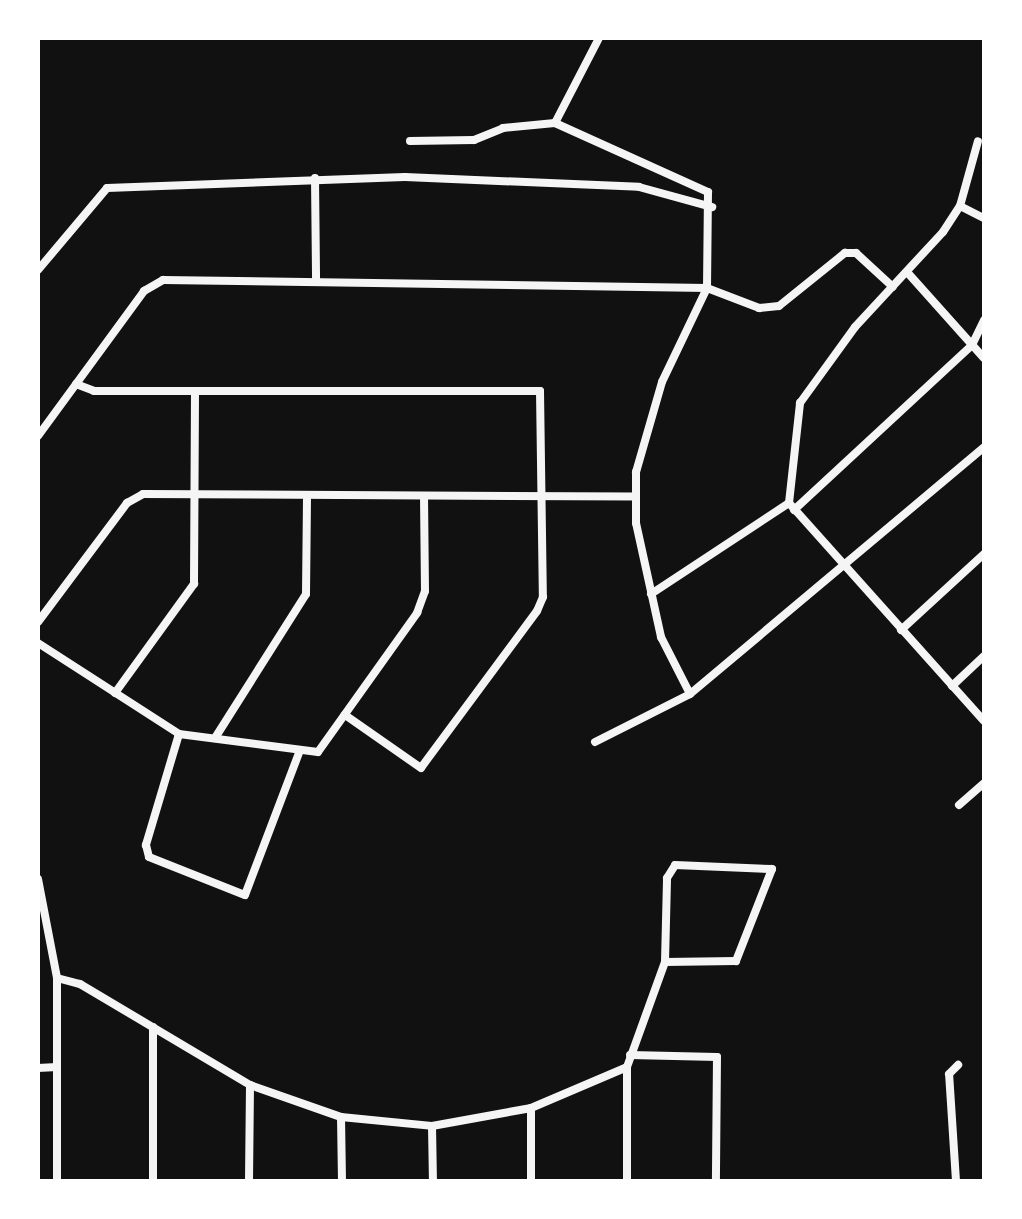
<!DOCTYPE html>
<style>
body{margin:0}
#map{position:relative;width:1022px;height:1219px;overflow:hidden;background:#111;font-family:Poppins,sans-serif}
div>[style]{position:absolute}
.minor>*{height:8px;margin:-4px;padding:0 4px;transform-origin:4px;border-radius:4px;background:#f5f5f5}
span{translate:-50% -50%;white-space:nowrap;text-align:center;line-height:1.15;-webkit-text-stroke:6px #fff;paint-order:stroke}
.frame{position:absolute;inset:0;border:40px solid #fff;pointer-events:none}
</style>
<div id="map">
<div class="minor">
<div style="left:555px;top:123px;width:96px;rotate:-62.6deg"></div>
<div style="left:410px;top:141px;width:64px;rotate:-0.9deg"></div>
<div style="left:474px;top:140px;width:31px;rotate:-22deg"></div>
<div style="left:503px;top:128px;width:52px;rotate:-5.5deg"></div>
<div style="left:555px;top:123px;width:168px;rotate:24.3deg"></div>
<div style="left:708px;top:192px;width:96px;rotate:90.6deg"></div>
<div style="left:707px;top:288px;width:104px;rotate:115.6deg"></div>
<div style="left:662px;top:382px;width:94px;rotate:106.1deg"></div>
<div style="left:636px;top:472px;width:51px;rotate:90deg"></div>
<div style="left:636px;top:523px;width:117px;rotate:77.6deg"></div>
<div style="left:661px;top:637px;width:64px;rotate:63deg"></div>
<div style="left:315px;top:178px;width:101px;rotate:89.4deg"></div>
<div style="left:960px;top:206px;width:27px;rotate:27deg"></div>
<div style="left:38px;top:270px;width:107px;rotate:-49.9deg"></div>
<div style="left:107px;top:188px;width:298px;rotate:-2.1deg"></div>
<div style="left:405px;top:177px;width:234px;rotate:2.4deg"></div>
<div style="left:639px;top:187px;width:76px;rotate:15.3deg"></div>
<div style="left:907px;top:272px;width:115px;rotate:48.2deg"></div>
<div style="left:76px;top:384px;width:19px;rotate:21deg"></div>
<div style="left:94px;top:391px;width:446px"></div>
<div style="left:540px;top:391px;width:206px;rotate:89.2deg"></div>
<div style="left:543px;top:597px;width:15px;rotate:113deg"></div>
<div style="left:537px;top:611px;width:195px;rotate:126.5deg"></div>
<div style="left:421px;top:768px;width:93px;rotate:-145.1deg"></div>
<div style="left:38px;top:436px;width:180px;rotate:-53.8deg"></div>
<div style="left:144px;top:291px;width:22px;rotate:-30deg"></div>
<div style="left:163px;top:280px;width:544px;rotate:0.84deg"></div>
<div style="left:707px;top:288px;width:56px;rotate:21deg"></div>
<div style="left:759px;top:308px;width:20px;rotate:-6deg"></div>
<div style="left:779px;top:306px;width:85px;rotate:-38.8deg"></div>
<div style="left:845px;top:253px;width:11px"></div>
<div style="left:856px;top:253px;width:50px;rotate:42.6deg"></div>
<div style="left:789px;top:503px;width:292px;rotate:48.2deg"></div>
<div style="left:794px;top:510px;width:243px;rotate:-42.8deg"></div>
<div style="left:972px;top:345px;width:28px;rotate:-64deg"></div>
<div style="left:651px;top:594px;width:165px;rotate:-33.4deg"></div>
<div style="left:789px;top:503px;width:101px;rotate:-83.7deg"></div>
<div style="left:800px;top:403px;width:94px;rotate:-54.1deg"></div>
<div style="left:855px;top:327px;width:129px;rotate:-47.2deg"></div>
<div style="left:943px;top:232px;width:31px;rotate:-57deg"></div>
<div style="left:960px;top:206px;width:67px;rotate:-74.5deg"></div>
<div style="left:38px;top:622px;width:149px;rotate:-53.2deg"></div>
<div style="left:127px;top:503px;width:18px;rotate:-29deg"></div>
<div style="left:143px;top:494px;width:493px;rotate:0.3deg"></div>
<div style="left:901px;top:630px;width:113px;rotate:-42.5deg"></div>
<div style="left:38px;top:643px;width:168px;rotate:32.8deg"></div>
<div style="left:179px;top:734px;width:140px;rotate:7.4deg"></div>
<div style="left:318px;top:752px;width:171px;rotate:-54.5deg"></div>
<div style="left:417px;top:613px;width:23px;rotate:-70deg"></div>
<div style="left:425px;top:591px;width:95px;rotate:-90.6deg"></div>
<div style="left:952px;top:686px;width:44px;rotate:-43.2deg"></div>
<div style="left:115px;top:693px;width:135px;rotate:-54.1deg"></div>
<div style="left:194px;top:584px;width:193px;rotate:-89.7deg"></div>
<div style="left:179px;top:734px;width:116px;rotate:106.6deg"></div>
<div style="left:146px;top:845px;width:12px;rotate:76deg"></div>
<div style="left:149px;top:857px;width:103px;rotate:21.6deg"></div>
<div style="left:245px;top:895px;width:155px;rotate:-69.2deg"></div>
<div style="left:215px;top:738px;width:170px;rotate:-57.7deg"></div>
<div style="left:306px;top:594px;width:99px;rotate:-89.4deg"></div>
<div style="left:595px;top:742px;width:106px;rotate:-26.8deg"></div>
<div style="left:690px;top:694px;width:384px;rotate:-40deg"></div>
<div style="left:959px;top:805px;width:33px;rotate:-41deg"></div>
<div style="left:38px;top:879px;width:101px;rotate:79.1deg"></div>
<div style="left:57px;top:978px;width:203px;rotate:90deg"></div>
<div style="left:57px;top:978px;width:24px;rotate:15deg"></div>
<div style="left:80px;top:984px;width:198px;rotate:30.7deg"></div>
<div style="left:250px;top:1085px;width:96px;rotate:19.4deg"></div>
<div style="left:341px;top:1117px;width:91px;rotate:5.6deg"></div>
<div style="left:432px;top:1126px;width:101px;rotate:-10.3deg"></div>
<div style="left:531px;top:1108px;width:104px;rotate:-23.1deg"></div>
<div style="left:627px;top:1067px;width:112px;rotate:-70.1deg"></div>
<div style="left:665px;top:962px;width:84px;rotate:-88.6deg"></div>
<div style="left:667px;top:878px;width:15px;rotate:-58deg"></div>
<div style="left:675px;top:865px;width:97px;rotate:2.4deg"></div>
<div style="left:772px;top:869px;width:99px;rotate:111.4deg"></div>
<div style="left:736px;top:961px;width:71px;rotate:179.2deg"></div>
<div style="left:153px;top:1027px;width:154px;rotate:90deg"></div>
<div style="left:630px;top:1055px;width:87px;rotate:1.3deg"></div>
<div style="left:717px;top:1057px;width:124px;rotate:90.5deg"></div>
<div style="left:627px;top:1067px;width:114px;rotate:90deg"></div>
<div style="left:38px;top:1068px;width:19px;rotate:-3deg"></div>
<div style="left:531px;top:1108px;width:73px;rotate:90deg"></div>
<div style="left:341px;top:1117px;width:64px;rotate:89.1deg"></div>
<div style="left:432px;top:1126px;width:55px;rotate:89deg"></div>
<div style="left:249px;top:1181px;width:96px;rotate:-89.4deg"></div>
<div style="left:956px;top:1181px;width:107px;rotate:-93.7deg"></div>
<div style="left:949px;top:1074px;width:13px;rotate:-45deg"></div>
</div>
<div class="frame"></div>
</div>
